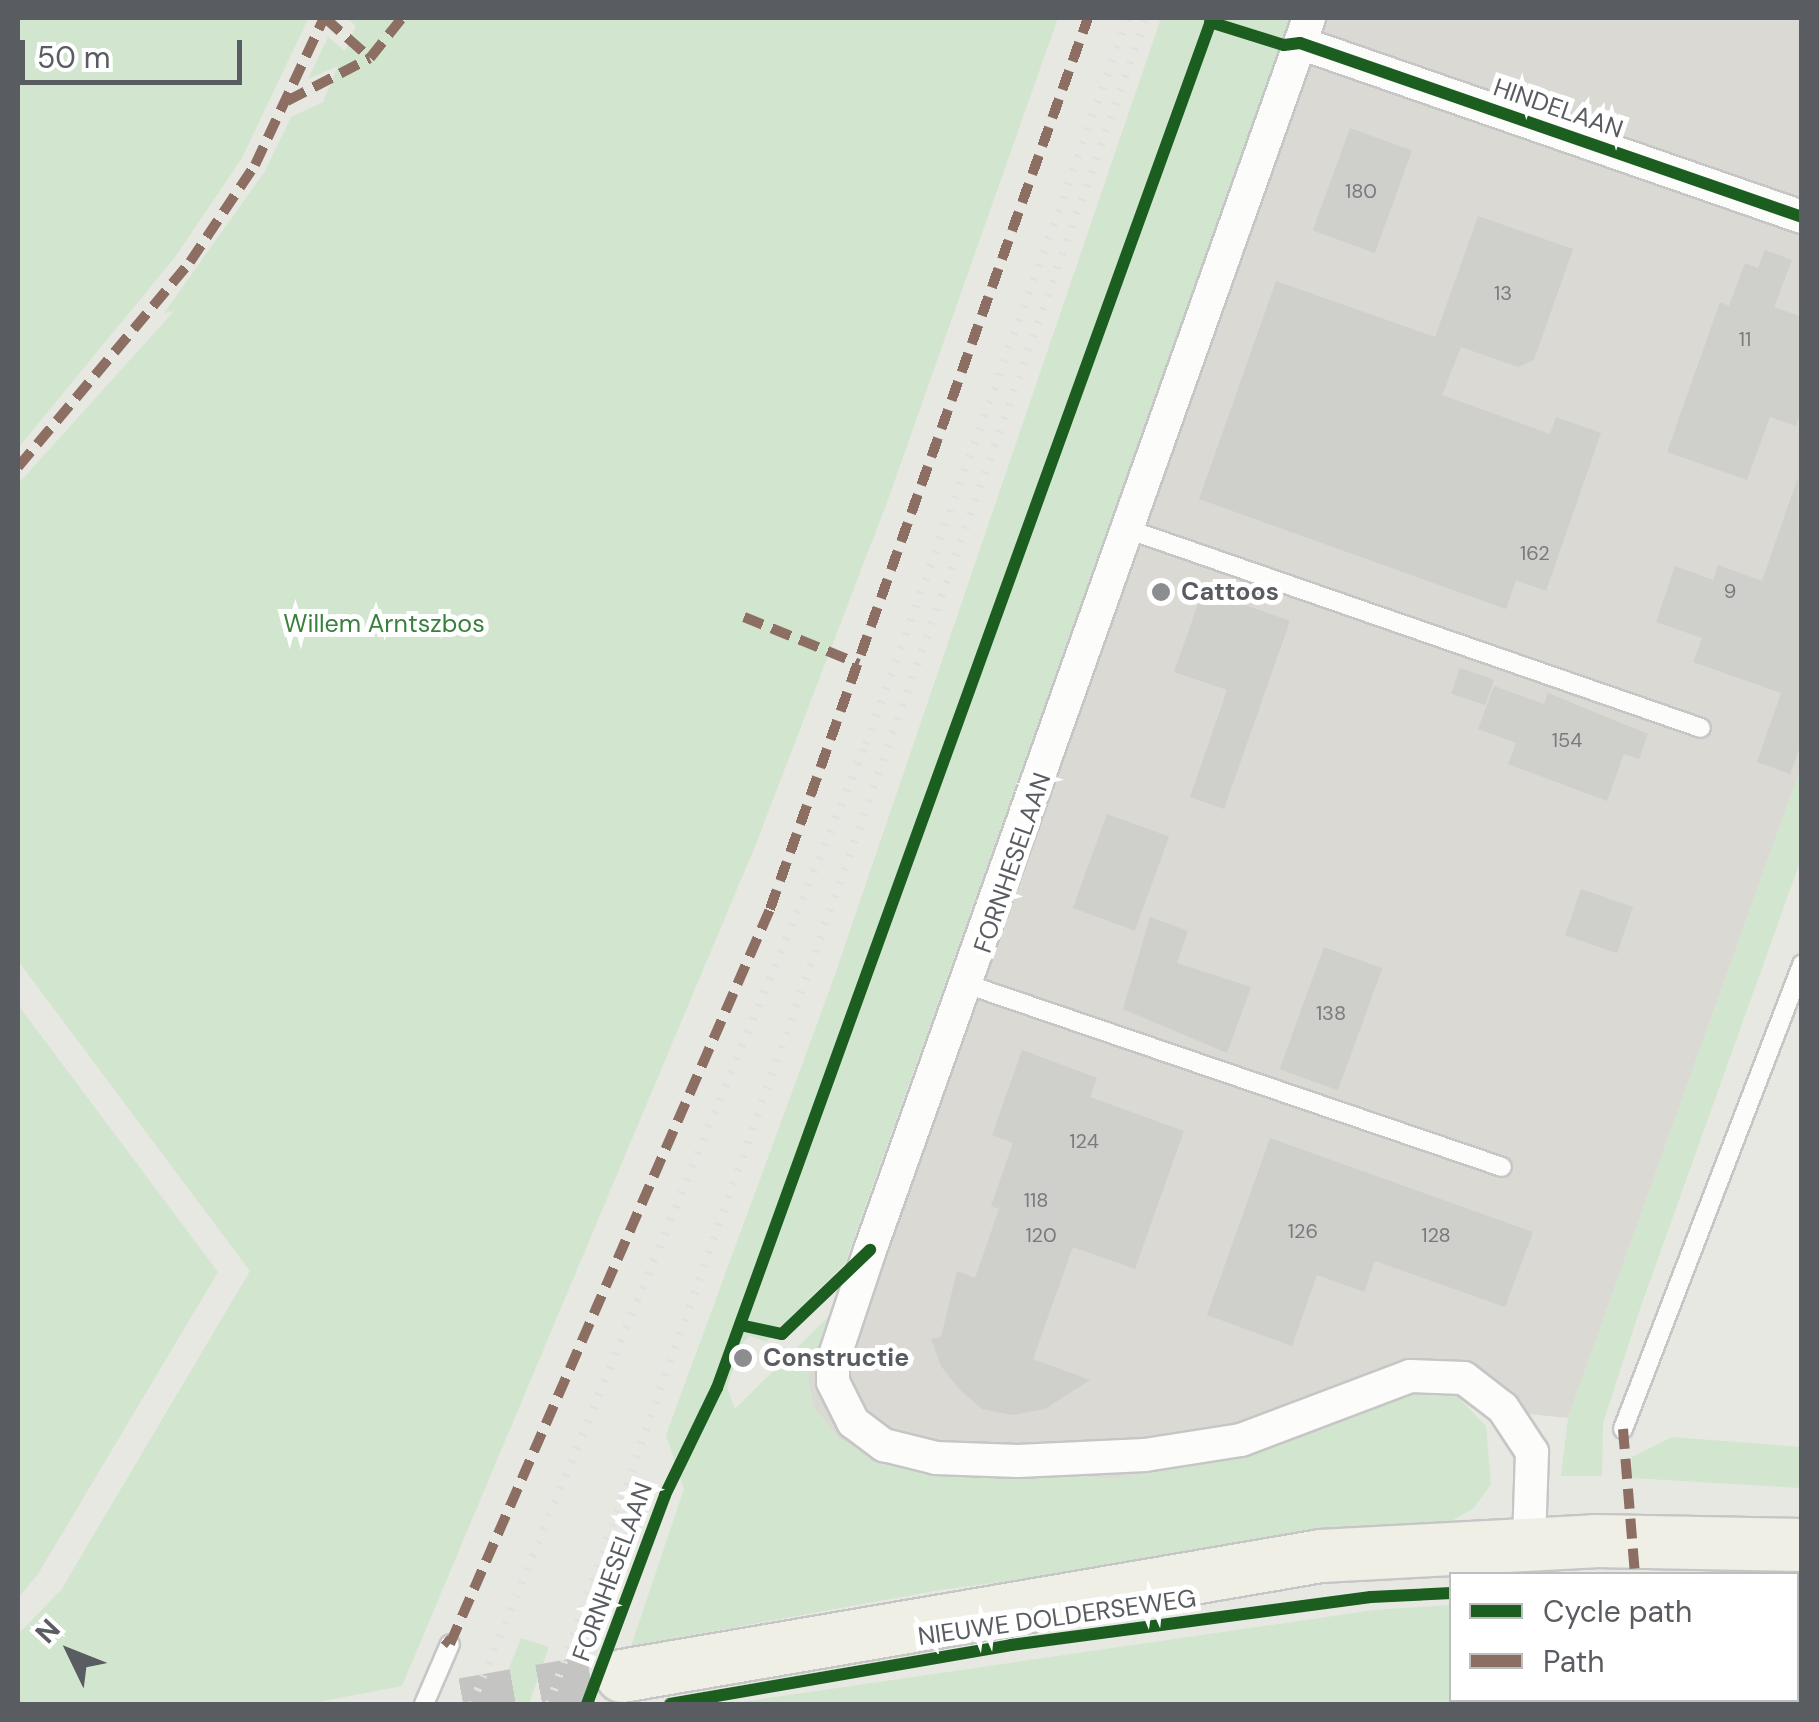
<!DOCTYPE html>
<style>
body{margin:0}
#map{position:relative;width:1819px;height:1722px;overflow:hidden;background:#e8e8e3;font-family:"DM Sans",sans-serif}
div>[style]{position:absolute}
.industrial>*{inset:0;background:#dad9d4}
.green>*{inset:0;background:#d1e5cf}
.building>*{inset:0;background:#cfcfcc;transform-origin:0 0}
.primary-tunnel>*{height:52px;margin-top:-26px;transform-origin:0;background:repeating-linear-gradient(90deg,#c4c5c2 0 52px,transparent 0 78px)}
.roads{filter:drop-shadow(2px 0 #c5c6c5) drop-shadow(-2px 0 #c5c6c5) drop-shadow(0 2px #c5c6c5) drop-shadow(0 -2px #c5c6c5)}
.service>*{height:18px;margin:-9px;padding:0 9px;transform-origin:9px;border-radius:9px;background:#fcfcfb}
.minor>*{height:32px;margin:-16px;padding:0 16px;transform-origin:16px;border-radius:16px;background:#fcfcfb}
.primary>*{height:52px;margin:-26px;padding:0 26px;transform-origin:26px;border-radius:26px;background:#f0efe6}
.rail>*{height:8px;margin-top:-4px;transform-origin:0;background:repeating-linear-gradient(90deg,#e1e1e0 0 2.5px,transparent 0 14.5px)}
.quiet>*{height:10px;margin-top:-5px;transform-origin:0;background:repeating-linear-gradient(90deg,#8d6e63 0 20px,transparent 0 30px)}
.cycleway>*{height:12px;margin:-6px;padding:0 6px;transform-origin:6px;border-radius:6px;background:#1b5e20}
.dots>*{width:28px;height:28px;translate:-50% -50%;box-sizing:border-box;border:5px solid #fff;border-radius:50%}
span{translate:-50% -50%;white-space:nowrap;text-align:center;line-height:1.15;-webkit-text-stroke:10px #fff;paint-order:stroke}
.number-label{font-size:20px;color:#787a7d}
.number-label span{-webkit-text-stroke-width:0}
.street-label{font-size:25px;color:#595c61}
.poi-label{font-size:25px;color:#595c61;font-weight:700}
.left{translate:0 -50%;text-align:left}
.park-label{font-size:25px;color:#38813c}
.frame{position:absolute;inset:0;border:20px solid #595c61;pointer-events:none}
.legend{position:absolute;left:1449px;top:1572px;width:350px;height:130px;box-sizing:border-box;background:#fff;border:2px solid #bdbec0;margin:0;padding:12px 18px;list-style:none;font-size:30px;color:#595c61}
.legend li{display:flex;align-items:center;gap:20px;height:50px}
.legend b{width:50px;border:2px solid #bdbec0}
.north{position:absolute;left:20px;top:1602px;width:100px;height:100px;-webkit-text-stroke:8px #fff;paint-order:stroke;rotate:313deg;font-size:28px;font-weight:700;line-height:40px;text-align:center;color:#595c61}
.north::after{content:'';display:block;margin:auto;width:35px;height:45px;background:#595c61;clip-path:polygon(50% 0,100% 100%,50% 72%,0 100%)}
.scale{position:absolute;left:20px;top:40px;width:222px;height:45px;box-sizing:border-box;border:5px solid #595c61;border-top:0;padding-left:12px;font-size:30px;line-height:35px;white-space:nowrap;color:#595c61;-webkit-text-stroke:8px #fff;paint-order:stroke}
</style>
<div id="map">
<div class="industrial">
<div style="clip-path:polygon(1290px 18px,1801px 18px,1801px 767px,1568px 1418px,1472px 1408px,1459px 1398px,1116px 1479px,888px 1462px,839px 1439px,813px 1406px,808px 1379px)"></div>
</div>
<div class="green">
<div style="clip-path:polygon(18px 18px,308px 19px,242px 158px,175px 257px,18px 448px)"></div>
<div style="clip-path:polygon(347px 18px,1058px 18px,889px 497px,756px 844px,402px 1686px,308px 1704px,18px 1704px,18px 1634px,61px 1590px,250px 1271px,18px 961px,18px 484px,174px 311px,164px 313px,265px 171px,291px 117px,323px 102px,338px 66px,308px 79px,328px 37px,345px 51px,356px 26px)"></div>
<div style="clip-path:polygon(1161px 18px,1290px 18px,845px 1263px,766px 1342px,750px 1336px,743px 1342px,727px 1387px,735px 1409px,829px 1316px,808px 1379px,813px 1406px,839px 1439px,889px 1462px,1116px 1479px,1298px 1438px,1383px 1398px,1431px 1388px,1459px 1398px,1486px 1426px,1491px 1484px,1474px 1508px,1448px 1523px,940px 1590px,631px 1646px,684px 1489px,666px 1435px,831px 986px)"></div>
<div style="clip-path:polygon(1801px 767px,1801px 859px,1640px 1309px,1603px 1423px,1602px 1476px,1561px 1476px,1568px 1418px)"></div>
<div style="clip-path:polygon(18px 1005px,218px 1272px,38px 1574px,18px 1598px)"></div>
<div style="clip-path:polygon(1672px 1437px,1801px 1447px,1801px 1488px,1631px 1478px,1632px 1457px)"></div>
<div style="clip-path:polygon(1796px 1592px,1801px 1704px,1656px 1704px,1655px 1700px,1796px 1700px)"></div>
<div style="clip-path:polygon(1451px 1605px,1452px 1700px,1624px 1704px,728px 1704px,1374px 1610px)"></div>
<div style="clip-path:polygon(521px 1638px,549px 1647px,529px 1704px,495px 1704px)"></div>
</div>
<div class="building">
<div style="left:1350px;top:128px;width:66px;height:109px;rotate:20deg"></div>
<div style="clip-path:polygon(1478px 216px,1573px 249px,1534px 360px,1518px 367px,1461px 347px,1442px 395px,1550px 434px,1556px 417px,1601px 433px,1546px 591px,1516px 580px,1506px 609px,1199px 499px,1276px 281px,1435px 337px)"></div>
<div style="clip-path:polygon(1765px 250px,1792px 260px,1774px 307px,1802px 317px,1802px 410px,1796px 426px,1770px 417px,1747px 480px,1667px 452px,1720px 302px,1729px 306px,1745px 263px,1758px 268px)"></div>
<div style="clip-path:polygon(1798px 477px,1802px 741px,1790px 774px,1757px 762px,1781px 693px,1693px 662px,1702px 638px,1656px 622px,1675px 566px,1713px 580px,1718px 565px,1762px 581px)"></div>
<div style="clip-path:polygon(1203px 590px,1290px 621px,1224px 809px,1190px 797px,1227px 690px,1174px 672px)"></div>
<div style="left:1460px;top:668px;width:36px;height:27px;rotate:19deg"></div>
<div style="clip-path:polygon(1494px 686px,1544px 704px,1548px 693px,1648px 734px,1639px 759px,1624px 754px,1607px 801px,1508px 764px,1516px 743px,1478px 729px)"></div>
<div style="left:1107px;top:814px;width:66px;height:100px;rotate:20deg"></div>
<div style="left:1581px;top:889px;width:55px;height:49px;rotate:19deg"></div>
<div style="clip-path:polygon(1150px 917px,1188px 931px,1177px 963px,1251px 987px,1227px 1053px,1123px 1009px)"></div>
<div style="left:1324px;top:947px;width:62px;height:130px;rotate:20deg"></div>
<div style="clip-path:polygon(1022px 1050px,1097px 1078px,1090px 1097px,1184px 1131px,1135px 1269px,1073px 1247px,1033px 1359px,1090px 1380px,1045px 1409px,1013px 1415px,982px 1409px,959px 1389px,941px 1366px,931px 1339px,941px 1337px,957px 1271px,975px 1278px,999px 1209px,991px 1206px,1013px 1143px,992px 1135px)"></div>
<div style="clip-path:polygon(1270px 1138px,1533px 1232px,1505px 1307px,1375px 1261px,1364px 1292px,1317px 1275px,1292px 1346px,1207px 1315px)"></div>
</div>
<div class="primary-tunnel">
<div style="left:463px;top:1704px;width:161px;rotate:-10deg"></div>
</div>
<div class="roads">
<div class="service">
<div style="left:1130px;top:530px;width:604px;rotate:19.12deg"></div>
<div style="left:969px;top:985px;width:563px;rotate:18.85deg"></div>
<div style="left:1623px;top:1429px;width:498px;rotate:-68.9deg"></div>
<div style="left:424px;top:1704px;width:65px;rotate:-66.6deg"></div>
</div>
<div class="minor">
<div style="left:1309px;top:18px;width:1308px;rotate:109.61deg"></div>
<div style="left:870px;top:1250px;width:117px;rotate:108.4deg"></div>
<div style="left:833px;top:1361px;width:21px;rotate:90deg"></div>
<div style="left:833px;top:1382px;width:45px;rotate:63.4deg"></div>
<div style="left:853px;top:1422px;width:39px;rotate:37deg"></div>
<div style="left:884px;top:1445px;width:54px;rotate:14deg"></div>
<div style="left:936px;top:1458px;width:82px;rotate:2.1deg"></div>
<div style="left:1018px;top:1461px;width:127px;rotate:-2.7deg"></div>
<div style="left:1145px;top:1455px;width:97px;rotate:-8.9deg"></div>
<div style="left:1241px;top:1440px;width:181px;rotate:-20.7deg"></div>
<div style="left:1410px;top:1376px;width:54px;rotate:2.1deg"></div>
<div style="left:1464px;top:1378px;width:49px;rotate:37.6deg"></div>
<div style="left:1503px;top:1408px;width:53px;rotate:56.6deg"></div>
<div style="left:1532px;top:1452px;width:92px;rotate:91.9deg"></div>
<div style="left:1300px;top:43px;width:531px;rotate:19.12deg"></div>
</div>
<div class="primary">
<div style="left:622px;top:1676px;width:709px;rotate:-9.74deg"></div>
<div style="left:1321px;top:1556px;width:274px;rotate:-3.1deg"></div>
<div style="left:1595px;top:1541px;width:207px;rotate:1.1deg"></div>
</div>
</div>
<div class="rail">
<div style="left:472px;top:1704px;width:1038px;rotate:-67.69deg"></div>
<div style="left:866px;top:744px;width:772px;rotate:-70.16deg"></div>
<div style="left:549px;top:1704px;width:1789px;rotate:-70.5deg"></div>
</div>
<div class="quiet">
<div style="left:325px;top:18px;width:60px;rotate:41.6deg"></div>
<div style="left:287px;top:101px;width:93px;rotate:-27.4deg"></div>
<div style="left:370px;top:58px;width:51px;rotate:-51.3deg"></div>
<div style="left:18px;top:467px;width:268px;rotate:-50deg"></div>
<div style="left:190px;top:262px;width:117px;rotate:-56.2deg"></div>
<div style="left:255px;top:165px;width:162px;rotate:-64.9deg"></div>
<div style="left:744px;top:617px;width:124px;rotate:22.2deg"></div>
<div style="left:1623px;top:1429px;width:145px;rotate:85.3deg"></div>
<div style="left:444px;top:1639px;width:8px;rotate:40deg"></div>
<div style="left:450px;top:1644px;width:802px;rotate:-66.47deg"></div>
<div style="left:770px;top:909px;width:946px;rotate:-70.36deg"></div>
</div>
<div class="cycleway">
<div style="left:1210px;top:22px;width:77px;rotate:17.3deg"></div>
<div style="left:1284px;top:45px;width:16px;rotate:-7deg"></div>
<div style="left:1300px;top:43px;width:531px;rotate:19.12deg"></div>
<div style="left:740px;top:1325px;width:43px;rotate:12.1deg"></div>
<div style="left:782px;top:1334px;width:122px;rotate:-43.7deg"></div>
<div style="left:587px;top:1704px;width:223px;rotate:-69.5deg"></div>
<div style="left:665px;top:1495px;width:119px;rotate:-64.1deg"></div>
<div style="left:717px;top:1388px;width:1457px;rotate:-70.13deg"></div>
<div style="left:670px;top:1704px;width:346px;rotate:-9.8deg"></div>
<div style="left:1011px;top:1645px;width:363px;rotate:-7.6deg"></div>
<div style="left:1371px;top:1597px;width:81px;rotate:-2.8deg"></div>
</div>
<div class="dots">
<div style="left:1161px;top:592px;background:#8b8d8e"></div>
<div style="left:743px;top:1358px;background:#8b8d8e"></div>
</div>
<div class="number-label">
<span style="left:1361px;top:191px">180</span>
<span style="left:1503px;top:293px">13</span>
<span style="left:1745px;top:339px">11</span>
<span style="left:1535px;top:553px">162</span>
<span style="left:1730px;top:591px">9</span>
<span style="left:1567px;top:740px">154</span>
<span style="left:1331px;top:1013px">138</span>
<span style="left:1084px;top:1141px">124</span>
<span style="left:1036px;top:1200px">118</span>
<span style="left:1303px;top:1231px">126</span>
<span style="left:1041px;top:1235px">120</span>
<span style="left:1436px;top:1235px">128</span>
</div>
<div class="street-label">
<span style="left:1558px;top:109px;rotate:19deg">HINDELAAN</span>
<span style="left:1013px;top:863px;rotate:-71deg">FORNHESELAAN</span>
<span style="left:613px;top:1572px;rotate:-70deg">FORNHESELAAN</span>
<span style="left:1057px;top:1618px;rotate:-8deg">NIEUWE DOLDERSEWEG</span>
</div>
<div class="poi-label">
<span class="left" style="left:1181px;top:592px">Cattoos</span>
<span class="left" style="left:763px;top:1358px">Constructie</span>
</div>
<div class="park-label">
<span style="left:384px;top:624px">Willem Arntszbos</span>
</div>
<div class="frame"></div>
<ul class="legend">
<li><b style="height:12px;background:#1b5e20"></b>Cycle path</li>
<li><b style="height:12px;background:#8d6e63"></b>Path</li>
</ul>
<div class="north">N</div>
<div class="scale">50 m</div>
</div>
